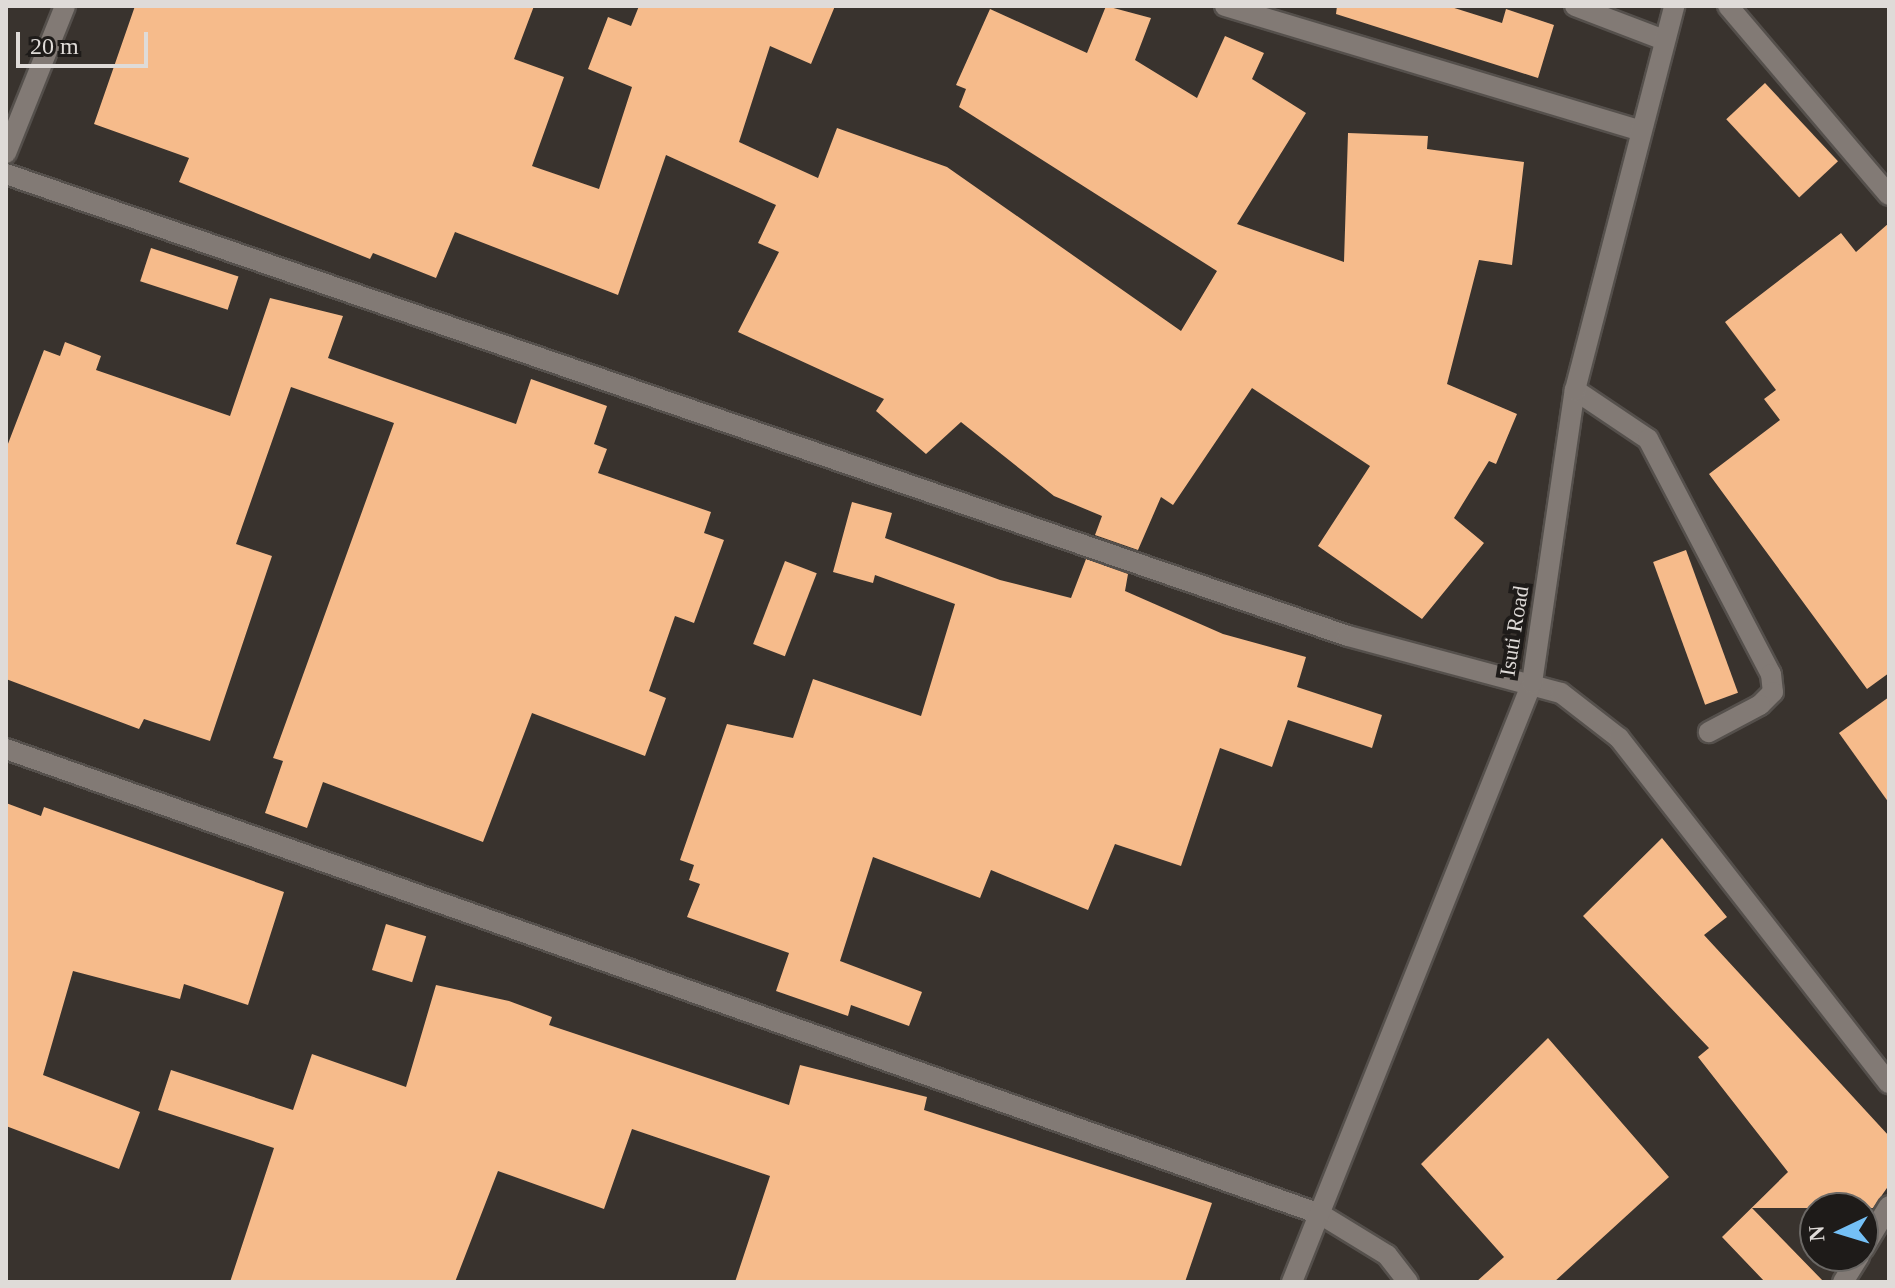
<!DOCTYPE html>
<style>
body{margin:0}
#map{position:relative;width:1895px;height:1288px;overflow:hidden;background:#39332e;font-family:Georgia,serif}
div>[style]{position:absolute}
.building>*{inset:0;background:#f6bb8b;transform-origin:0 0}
.roads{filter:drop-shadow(2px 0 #55504c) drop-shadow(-2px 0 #55504c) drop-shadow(0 2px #55504c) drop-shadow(0 -2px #55504c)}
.service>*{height:20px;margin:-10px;padding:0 10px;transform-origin:10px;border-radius:10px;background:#827a75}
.minor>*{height:20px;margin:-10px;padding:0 10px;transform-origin:10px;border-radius:10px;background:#827a75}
.tertiary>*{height:20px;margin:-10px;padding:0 10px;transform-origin:10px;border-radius:10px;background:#827a75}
span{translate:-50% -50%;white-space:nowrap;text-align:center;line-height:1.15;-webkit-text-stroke:8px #1e1b19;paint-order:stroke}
.street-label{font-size:22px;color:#dfdbd8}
.frame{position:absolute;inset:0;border:8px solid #dfdbd8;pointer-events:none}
.north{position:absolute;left:1799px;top:1192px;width:80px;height:80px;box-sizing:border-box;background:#1e1b19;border:2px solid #6b6865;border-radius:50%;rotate:266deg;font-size:22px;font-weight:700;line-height:32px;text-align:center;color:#dfdbd8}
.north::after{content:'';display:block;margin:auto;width:28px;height:36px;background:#74c0f6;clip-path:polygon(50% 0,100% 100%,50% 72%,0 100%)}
.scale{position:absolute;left:16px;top:32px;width:132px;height:36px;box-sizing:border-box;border:4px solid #dfdbd8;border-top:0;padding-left:10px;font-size:24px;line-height:28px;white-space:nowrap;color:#dfdbd8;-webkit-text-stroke:6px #1e1b19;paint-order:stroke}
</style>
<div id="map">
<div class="building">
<div style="clip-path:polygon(135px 6px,534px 6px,514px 59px,564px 77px,532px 166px,599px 189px,632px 87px,588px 69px,608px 17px,631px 26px,639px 6px,835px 6px,811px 64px,770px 46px,739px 142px,818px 178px,837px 128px,947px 167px,1181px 331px,1217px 271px,959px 107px,966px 89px,956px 85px,990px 9px,1087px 53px,1106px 6px,1151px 18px,1135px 60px,1197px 98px,1225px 36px,1264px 53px,1252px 79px,1306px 113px,1237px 224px,1344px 262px,1348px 133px,1428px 136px,1427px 149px,1524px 162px,1512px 265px,1479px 260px,1447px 384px,1517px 414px,1496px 464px,1489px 461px,1454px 518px,1484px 543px,1422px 619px,1318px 546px,1370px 466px,1252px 388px,1173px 505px,1161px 497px,1138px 550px,1095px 535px,1102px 516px,1054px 496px,961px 422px,926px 454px,876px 411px,884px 399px,738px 332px,779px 252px,758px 243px,776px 205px,666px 155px,618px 295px,455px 232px,436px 278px,373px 253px,370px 259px,179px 182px,189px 158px,94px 124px)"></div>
<div style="clip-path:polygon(1337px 6px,1448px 6px,1502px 23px,1506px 9px,1554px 25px,1538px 78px,1336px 14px)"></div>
<div style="left:1765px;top:83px;width:107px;height:53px;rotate:47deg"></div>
<div style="clip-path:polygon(1889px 223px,1889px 673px,1867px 689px,1709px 474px,1780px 420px,1764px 399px,1776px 390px,1725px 322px,1841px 233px,1856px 252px)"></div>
<div style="left:151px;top:248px;width:92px;height:35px;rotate:18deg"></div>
<div style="clip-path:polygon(270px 298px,343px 316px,328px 358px,516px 424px,531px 379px,607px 406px,594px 444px,607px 449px,598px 473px,711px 512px,704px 533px,724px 540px,694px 623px,675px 616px,649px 691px,666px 698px,645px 756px,532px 713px,483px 842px,323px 782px,307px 828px,265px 813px,283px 761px,273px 758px,394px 423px,291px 387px,236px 544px,272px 556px,210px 741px,144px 719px,139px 729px,6px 679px,6px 449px,44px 350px,60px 356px,65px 342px,101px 356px,96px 370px,230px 416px)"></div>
<div style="clip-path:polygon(852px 502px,892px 513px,885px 538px,1000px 580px,1071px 598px,1086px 559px,1128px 574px,1125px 591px,1223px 634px,1306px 657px,1297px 687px,1382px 715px,1372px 748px,1288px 720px,1272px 767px,1220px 748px,1181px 866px,1115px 844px,1088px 910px,991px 870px,980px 898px,873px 857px,840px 961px,922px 992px,909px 1026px,851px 1005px,848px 1016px,776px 991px,789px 953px,687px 917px,700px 884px,689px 880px,694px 865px,680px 860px,727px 724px,793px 738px,813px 679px,921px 716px,955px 604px,875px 575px,873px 583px,833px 572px)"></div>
<div style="left:1686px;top:550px;width:152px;height:35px;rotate:70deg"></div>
<div style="left:785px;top:561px;width:34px;height:89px;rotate:21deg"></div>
<div style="clip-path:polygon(1889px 697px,1889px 803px,1839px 733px)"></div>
<div style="clip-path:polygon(6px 803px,41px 816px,44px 807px,284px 892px,248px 1005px,184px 984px,180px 999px,73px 971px,43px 1075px,140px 1112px,119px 1169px,6px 1126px)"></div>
<div style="clip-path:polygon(1662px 838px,1727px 917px,1704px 935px,1889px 1136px,1889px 1185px,1873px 1208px,1752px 1208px,1824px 1282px,1765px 1282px,1722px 1237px,1788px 1172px,1698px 1057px,1709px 1048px,1583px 916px)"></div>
<div style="left:386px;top:924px;width:42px;height:48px;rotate:17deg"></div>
<div style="clip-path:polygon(436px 985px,509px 1001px,552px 1017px,549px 1025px,789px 1105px,800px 1065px,927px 1097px,924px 1110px,1212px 1203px,1185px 1282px,735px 1282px,770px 1176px,632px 1129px,604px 1209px,498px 1171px,455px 1282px,230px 1282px,274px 1148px,158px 1110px,171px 1070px,293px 1110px,312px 1054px,406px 1087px)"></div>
<div style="clip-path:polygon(1548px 1038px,1669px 1177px,1554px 1282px,1476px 1282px,1504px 1257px,1421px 1164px)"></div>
</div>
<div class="roads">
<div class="service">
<div style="left:1575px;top:6px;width:95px;rotate:20.9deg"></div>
<div style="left:6px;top:153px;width:158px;rotate:-68.1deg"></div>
<div style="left:1575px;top:390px;width:88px;rotate:33.9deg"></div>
<div style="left:1648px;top:439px;width:265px;rotate:62.4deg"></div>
<div style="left:1771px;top:674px;width:18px;rotate:84deg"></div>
<div style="left:1773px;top:692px;width:18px;rotate:135deg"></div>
<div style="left:1760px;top:705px;width:58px;rotate:152.1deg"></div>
</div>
<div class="minor">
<div style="left:1225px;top:6px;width:431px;rotate:16.7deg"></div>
<div style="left:1728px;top:6px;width:248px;rotate:49.6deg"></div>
<div style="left:6px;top:174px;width:1419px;rotate:19deg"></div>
<div style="left:1348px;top:636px;width:220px;rotate:15deg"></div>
<div style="left:1561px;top:693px;width:73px;rotate:37.8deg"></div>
<div style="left:1619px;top:738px;width:438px;rotate:52deg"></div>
<div style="left:6px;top:749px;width:1394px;rotate:19.49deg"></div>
<div style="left:1320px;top:1214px;width:79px;rotate:31.5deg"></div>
<div style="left:1387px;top:1255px;width:34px;rotate:52deg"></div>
<div style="left:1863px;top:1249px;width:50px;rotate:-58.8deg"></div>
<div style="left:1843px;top:1282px;width:31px;rotate:-58deg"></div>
</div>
<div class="tertiary">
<div style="left:1292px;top:1282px;width:645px;rotate:-68.17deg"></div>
<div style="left:1532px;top:683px;width:296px;rotate:-81.7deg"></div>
<div style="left:1575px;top:390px;width:397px;rotate:-75.5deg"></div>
</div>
</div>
<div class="street-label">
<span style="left:1514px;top:631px;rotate:-81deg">Isuti Road</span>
</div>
<div class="frame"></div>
<div class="north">N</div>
<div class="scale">20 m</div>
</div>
